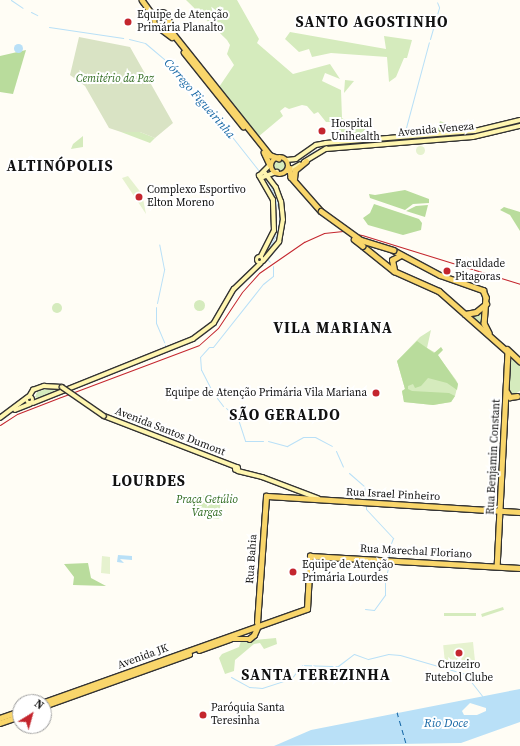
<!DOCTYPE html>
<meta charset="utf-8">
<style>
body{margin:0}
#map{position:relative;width:520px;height:746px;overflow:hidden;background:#fffdf5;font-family:"Source Serif 4",serif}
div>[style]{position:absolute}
.green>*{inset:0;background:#d5ebbd;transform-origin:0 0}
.round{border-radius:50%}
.forest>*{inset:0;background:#b9dc9c}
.cemetery>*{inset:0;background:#d9e3c4}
.pitch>*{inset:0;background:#e6f2cf;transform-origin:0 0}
.water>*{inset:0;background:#b9e0f7}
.stream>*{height:1px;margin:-0.5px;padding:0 0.5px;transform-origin:0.5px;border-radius:0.5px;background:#b9e0f7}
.ferry>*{height:1px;margin-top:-0.5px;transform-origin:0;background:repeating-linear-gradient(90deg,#1768a6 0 5px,transparent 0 9px)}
.roads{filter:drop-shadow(1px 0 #333) drop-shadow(-1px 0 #333) drop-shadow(0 1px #333) drop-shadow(0 -1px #333)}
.secondary>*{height:3.5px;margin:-1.75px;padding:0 1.75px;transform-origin:1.75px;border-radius:1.75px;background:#fff6b0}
.secondary>.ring{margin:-1.75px;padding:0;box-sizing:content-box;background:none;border:3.5px solid #fff6b0;border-radius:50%}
.primary>*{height:4.5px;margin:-2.25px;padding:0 2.25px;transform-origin:2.25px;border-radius:2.25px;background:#f9d66b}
.primary>.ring{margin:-2.25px;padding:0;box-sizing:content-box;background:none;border:4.5px solid #f9d66b;border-radius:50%}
.rail>*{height:1px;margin:-0.5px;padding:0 0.5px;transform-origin:0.5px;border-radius:0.5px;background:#c4262e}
.bridges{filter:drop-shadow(1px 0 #333) drop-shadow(-1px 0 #333) drop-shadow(0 1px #333) drop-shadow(0 -1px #333)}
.secondary-bridge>*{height:3.5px;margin:-1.75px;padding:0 1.75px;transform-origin:1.75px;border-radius:1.75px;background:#fff6b0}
.primary-bridge>*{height:4.5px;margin:-2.25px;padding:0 2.25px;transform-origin:2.25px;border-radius:2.25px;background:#f9d66b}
.dots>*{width:11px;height:11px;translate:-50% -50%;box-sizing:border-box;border:2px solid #fff;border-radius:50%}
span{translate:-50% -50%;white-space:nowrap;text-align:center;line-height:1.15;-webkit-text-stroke:4px #fff;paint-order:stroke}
.poi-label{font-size:11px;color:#111}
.left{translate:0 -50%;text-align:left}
.right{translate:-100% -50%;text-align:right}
.park-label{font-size:11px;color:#2f6b1f;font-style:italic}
.street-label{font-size:11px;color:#111}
.water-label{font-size:12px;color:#1768a6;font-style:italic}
.district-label{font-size:15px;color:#111;font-weight:700;letter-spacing:1px}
.north{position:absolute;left:12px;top:694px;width:40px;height:40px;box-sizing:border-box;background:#fff;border:1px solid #a0a0a0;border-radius:50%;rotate:37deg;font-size:11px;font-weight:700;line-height:16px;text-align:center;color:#111}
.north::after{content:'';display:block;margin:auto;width:14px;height:18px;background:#c4262e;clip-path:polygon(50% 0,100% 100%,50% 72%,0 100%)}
</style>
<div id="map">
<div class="green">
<div style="clip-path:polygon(186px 0,237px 0,259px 39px,257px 43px,293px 74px,330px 64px,340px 79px,325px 73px,322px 81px,341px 90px,342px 118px,350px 123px,365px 127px,368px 136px,347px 138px,332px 122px,326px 122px,318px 112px,314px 114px,307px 106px,302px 105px,289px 109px,285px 107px,280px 111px,283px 116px,258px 137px,219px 87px,234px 65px,227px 54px,230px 45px,227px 40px)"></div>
<div class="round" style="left:155px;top:13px;width:14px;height:14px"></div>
<div style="clip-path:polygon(290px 32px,386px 49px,384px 36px,412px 40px,407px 58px,404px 58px,396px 77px,389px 82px,387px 57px,331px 53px,312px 57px,309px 49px,299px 52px,285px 39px)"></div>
<div style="clip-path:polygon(345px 80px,354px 81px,344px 93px)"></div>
<div style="clip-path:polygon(440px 121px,467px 131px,436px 134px)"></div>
<div style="clip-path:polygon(132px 131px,140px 132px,155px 138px,150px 143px,121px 132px)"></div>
<div style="clip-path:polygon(83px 136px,83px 147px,71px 149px,73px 144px)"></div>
<div class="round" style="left:274px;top:160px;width:12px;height:12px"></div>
<div class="round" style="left:193.5px;top:299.5px;width:11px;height:11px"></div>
<div class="round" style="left:52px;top:303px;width:10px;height:10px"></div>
<div style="clip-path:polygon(483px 308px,482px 320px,484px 330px,468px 315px)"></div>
<div style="clip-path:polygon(431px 330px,427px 348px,436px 353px,456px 380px,458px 384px,455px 396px,451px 402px,433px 405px,404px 402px,402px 391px,405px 389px,397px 361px,420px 337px)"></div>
<div style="clip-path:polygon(513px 359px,520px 365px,520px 391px,511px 396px,507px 389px,510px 362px)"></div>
<div style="clip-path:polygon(46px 389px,59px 391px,37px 398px,35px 397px,37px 392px)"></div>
<div style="left:195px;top:495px;width:26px;height:22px;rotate:4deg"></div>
<div style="left:503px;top:607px;width:3px;height:23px;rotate:72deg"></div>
<div style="left:476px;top:613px;width:3px;height:32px;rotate:90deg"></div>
<div style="clip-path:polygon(276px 638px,277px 644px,264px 649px,260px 643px,254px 644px,235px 660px,234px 671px,225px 674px,219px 658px,222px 654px,239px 647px,241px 641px)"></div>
</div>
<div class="forest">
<div style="clip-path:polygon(26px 50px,13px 94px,0 92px,0 56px)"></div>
<div style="clip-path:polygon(405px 190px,429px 199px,429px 203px,413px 204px,405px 210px,370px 198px,369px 194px,375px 195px)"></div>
<div style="clip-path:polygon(374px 204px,419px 219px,422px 223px,421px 230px,403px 235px,368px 225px,363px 218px,370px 213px)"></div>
<div style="clip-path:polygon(428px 205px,425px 217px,406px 211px,416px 206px)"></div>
<div style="clip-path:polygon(504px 207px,520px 212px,520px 231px,510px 215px,500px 210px)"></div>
<div style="clip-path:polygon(417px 341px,434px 353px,441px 347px,443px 350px,438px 355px,458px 384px,457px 390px,447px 383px,428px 378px,421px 386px,415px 388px,413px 384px,408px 386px,408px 389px,412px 391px,449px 393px,455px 396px,451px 402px,433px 405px,404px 402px,402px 391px,405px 389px,397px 361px)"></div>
<div style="clip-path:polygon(88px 563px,91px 578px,106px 586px,73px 585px,74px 577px,64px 564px)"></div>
</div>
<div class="cemetery">
<div style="clip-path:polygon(79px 37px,130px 47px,173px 123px,155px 138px,140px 132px,121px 132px,109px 128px,85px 86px,70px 75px)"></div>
</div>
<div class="pitch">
<div class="round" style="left:415.5px;top:145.5px;width:9px;height:9px"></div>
<div style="clip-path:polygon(128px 176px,142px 194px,146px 214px,122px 178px)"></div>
<div style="clip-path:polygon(102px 556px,110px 557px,110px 574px,101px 573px)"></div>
<div style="left:473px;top:642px;width:20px;height:30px;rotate:84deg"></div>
</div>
<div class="water">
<div class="round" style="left:13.5px;top:43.5px;width:9px;height:9px"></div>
<div style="clip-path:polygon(118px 555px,132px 556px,132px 560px,120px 559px,124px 563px,117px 562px)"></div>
<div style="clip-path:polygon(evenodd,520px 689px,520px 722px,461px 743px,274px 746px,311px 730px,520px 689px,470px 703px,486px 708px,486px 711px,477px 715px,464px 715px,462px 711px,470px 703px)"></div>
</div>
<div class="stream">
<div style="left:11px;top:0;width:14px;rotate:34deg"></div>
<div style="left:31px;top:12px;width:7px;rotate:27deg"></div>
<div style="left:49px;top:27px;width:75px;rotate:8.5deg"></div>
<div style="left:129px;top:39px;width:16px;rotate:14deg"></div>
<div style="left:145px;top:43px;width:25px;rotate:40deg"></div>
<div style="left:164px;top:59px;width:74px;rotate:47.7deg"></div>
<div style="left:214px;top:114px;width:73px;rotate:51.7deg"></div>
<div style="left:430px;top:39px;width:33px;rotate:-74deg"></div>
<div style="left:439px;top:7px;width:5px;rotate:-112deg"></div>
<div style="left:404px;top:135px;width:96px;rotate:-75deg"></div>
<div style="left:309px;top:154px;width:16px;rotate:-27deg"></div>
<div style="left:323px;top:147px;width:159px;rotate:-5.1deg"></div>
<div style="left:481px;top:133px;width:40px;rotate:-14.4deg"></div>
<div style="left:294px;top:164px;width:9px;rotate:-32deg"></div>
<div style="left:265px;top:178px;width:11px;rotate:56deg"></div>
<div style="left:271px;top:187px;width:24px;rotate:71deg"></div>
<div style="left:279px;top:210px;width:12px;rotate:90deg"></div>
<div style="left:279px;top:222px;width:11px;rotate:100deg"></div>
<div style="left:277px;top:233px;width:26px;rotate:118deg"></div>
<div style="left:267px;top:259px;width:4px;rotate:45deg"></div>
<div style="left:157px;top:303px;width:35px;rotate:-78deg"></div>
<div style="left:164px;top:269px;width:25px;rotate:-101deg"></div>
<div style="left:156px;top:307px;width:16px;rotate:90deg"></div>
<div style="left:156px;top:323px;width:21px;rotate:67deg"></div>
<div style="left:165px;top:345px;width:3px;rotate:72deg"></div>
<div style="left:214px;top:395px;width:28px;rotate:-117deg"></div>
<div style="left:201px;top:370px;width:13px;rotate:-94deg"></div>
<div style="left:200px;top:357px;width:13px;rotate:-48deg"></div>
<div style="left:209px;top:347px;width:4px"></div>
<div style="left:213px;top:347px;width:80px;rotate:-51.6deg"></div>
<div style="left:263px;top:284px;width:13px;rotate:-39deg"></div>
<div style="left:273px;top:276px;width:10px;rotate:-90deg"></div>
<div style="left:217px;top:398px;width:10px;rotate:53deg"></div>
<div style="left:226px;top:408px;width:16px;rotate:43deg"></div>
<div style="left:238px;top:419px;width:23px;rotate:72deg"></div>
<div style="left:245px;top:441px;width:18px"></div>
<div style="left:268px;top:441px;width:20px;rotate:15deg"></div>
<div style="left:287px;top:446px;width:18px;rotate:-29deg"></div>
<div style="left:303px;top:437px;width:12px"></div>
<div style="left:315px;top:437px;width:19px;rotate:28deg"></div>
<div style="left:336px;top:451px;width:17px;rotate:66deg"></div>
<div style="left:349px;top:473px;width:20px;rotate:41deg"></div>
<div style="left:364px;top:486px;width:15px;rotate:82deg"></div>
<div style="left:366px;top:504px;width:5px;rotate:90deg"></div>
<div style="left:366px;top:509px;width:40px;rotate:47deg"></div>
<div style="left:393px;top:538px;width:14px;rotate:111deg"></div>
<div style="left:388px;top:551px;width:7px;rotate:82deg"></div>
<div style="left:365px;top:609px;width:9px;rotate:6deg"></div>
<div style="left:374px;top:610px;width:19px;rotate:-54deg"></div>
<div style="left:385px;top:595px;width:14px;rotate:-90deg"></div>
<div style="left:385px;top:581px;width:18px;rotate:-77deg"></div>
<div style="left:231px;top:677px;width:21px;rotate:29deg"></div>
<div style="left:249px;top:687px;width:13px;rotate:4deg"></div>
<div style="left:262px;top:688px;width:32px;rotate:-18deg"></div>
<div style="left:292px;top:678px;width:16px;rotate:-55deg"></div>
<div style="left:301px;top:665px;width:37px;rotate:2deg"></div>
<div style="left:338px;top:666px;width:20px;rotate:-37deg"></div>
<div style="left:354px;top:654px;width:15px;rotate:20deg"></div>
<div style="left:368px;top:659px;width:21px;rotate:-14deg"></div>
<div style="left:388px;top:654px;width:12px;rotate:5deg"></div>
<div style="left:400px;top:655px;width:68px;rotate:16.3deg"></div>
<div style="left:465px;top:674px;width:28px;rotate:52deg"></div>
</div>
<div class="ferry">
<div style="left:397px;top:712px;width:33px;rotate:74deg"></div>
</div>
<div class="roads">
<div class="secondary">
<div style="left:287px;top:160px;width:9px;rotate:-6deg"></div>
<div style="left:296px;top:159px;width:24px;rotate:-35deg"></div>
<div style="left:316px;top:145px;width:10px;rotate:-11deg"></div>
<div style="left:326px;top:143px;width:149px;rotate:-4.6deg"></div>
<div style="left:475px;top:131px;width:46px;rotate:-13.7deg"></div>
<div style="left:304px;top:162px;width:26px;rotate:-31deg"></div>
<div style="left:326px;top:149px;width:147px;rotate:-4.7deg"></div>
<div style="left:473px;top:137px;width:48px;rotate:-13.2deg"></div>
<div style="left:288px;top:171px;width:13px;rotate:-29deg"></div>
<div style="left:261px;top:178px;width:17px;rotate:-21deg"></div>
<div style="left:261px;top:256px;width:28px;rotate:-63deg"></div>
<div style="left:274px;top:231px;width:31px;rotate:-92deg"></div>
<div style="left:273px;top:200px;width:28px;rotate:-120deg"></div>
<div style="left:259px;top:176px;width:16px;rotate:-45deg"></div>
<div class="ring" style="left:256.5px;top:256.5px;width:3.5px;height:3.5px"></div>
<div style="left:263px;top:261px;width:25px;rotate:-50deg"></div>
<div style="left:279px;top:242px;width:22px;rotate:-80deg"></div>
<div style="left:283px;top:220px;width:18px;rotate:-96deg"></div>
<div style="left:281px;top:202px;width:15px;rotate:-110deg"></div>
<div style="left:276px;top:188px;width:20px;rotate:-127deg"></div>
<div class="ring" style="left:26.5px;top:396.5px;width:3.5px;height:3.5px"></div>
<div style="left:29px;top:397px;width:8px;rotate:-60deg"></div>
<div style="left:33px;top:390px;width:12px;rotate:-20deg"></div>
<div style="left:44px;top:386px;width:18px;rotate:3deg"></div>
<div style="left:33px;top:403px;width:172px;rotate:-21.8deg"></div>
<div style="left:193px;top:339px;width:26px;rotate:-37deg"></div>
<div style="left:214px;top:323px;width:39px;rotate:-60deg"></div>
<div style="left:234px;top:289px;width:37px;rotate:-44deg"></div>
<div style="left:15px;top:410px;width:16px;rotate:-22deg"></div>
<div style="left:104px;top:416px;width:142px;rotate:21deg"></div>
<div style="left:0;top:418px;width:35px;rotate:-37deg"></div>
<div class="ring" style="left:235px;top:467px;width:0.5px;height:0.5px"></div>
<div style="left:238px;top:471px;width:25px;rotate:14deg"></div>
<div style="left:262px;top:477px;width:60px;rotate:20.6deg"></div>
</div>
<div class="primary">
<div style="left:142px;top:0;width:22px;rotate:54deg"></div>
<div class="ring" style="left:154px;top:12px;width:11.5px;height:11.5px"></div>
<div style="left:170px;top:22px;width:9px;rotate:84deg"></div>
<div style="left:171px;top:31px;width:159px;rotate:51.4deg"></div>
<div style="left:270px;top:155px;width:9px;rotate:21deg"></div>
<div style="left:160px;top:28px;width:15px;rotate:37deg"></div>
<div style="left:184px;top:52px;width:95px;rotate:51.4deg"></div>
<div style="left:264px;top:152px;width:14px;rotate:65deg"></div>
<div class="ring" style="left:271px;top:157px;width:13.5px;height:13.5px"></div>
<div style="left:290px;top:168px;width:9px;rotate:84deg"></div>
<div style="left:291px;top:177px;width:45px;rotate:48.6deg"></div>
<div style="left:294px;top:179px;width:9px;rotate:-84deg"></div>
<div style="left:295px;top:170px;width:14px;rotate:-39deg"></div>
<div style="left:363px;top:246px;width:40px;rotate:39deg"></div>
<div style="left:394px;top:271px;width:49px;rotate:24deg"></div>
<div style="left:439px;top:291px;width:92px;rotate:41.5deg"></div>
<div style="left:508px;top:352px;width:214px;rotate:92.9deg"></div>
<div style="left:393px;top:250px;width:53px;rotate:28deg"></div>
<div style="left:440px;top:275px;width:46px;rotate:19.2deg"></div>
<div style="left:483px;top:290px;width:8px;rotate:67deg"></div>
<div style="left:486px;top:297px;width:26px;rotate:94deg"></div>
<div style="left:484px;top:323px;width:11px;rotate:63deg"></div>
<div style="left:394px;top:270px;width:10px;rotate:-101deg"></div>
<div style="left:392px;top:260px;width:10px;rotate:-29deg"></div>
<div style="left:465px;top:314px;width:11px;rotate:-10deg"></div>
<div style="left:476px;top:312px;width:13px;rotate:-39deg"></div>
<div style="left:507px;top:349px;width:18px;rotate:43deg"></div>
<div style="left:507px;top:392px;width:6px;rotate:59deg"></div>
<div style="left:510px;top:397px;width:7px;rotate:-8deg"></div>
<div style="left:257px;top:623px;width:127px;rotate:-85.9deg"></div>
<div style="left:266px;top:496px;width:255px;rotate:3.6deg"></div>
<div style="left:199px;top:650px;width:33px;rotate:-20deg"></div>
<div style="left:230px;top:639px;width:19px"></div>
<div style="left:249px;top:639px;width:6px;rotate:-39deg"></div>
<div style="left:254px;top:635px;width:8px;rotate:-67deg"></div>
<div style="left:44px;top:702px;width:279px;rotate:-19.5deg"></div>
<div style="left:307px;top:609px;width:53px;rotate:-86.8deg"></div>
<div style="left:310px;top:556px;width:210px;rotate:3.3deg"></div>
<div style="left:44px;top:706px;width:154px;rotate:-19.7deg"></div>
<div style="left:0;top:718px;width:21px;rotate:-19deg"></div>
<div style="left:0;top:723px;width:21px;rotate:-19deg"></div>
</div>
</div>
<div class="rail">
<div style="left:0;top:425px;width:20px;rotate:-33deg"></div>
<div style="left:17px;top:414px;width:47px;rotate:-21.1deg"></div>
<div style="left:61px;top:397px;width:147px;rotate:-20.6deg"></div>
<div style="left:199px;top:345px;width:25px;rotate:-42deg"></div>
<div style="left:218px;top:328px;width:43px;rotate:-56.3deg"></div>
<div style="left:242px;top:292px;width:25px;rotate:-48deg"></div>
<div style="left:259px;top:273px;width:55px;rotate:-34.6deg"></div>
<div style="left:304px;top:242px;width:22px;rotate:-24deg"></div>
<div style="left:324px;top:233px;width:19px;rotate:-6deg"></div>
<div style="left:343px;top:231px;width:19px;rotate:12deg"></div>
<div style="left:362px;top:235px;width:165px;rotate:17.2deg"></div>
</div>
<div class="bridges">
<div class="secondary-bridge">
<div style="left:62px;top:387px;width:51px;rotate:34.6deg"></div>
</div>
<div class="primary-bridge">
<div style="left:321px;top:211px;width:49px;rotate:35.9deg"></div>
<div style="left:361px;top:240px;width:34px;rotate:17deg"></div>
<div style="left:354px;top:239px;width:11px;rotate:38deg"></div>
</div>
</div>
<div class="dots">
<div style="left:128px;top:22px;background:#c4262e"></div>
<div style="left:322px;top:131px;background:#c4262e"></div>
<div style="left:139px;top:197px;background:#c4262e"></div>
<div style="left:447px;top:271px;background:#c4262e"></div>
<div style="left:376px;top:393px;background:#c4262e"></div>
<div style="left:293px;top:572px;background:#c4262e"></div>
<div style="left:459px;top:653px;background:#c4262e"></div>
<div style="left:203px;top:715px;background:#c4262e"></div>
</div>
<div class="poi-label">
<span class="left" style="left:137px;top:22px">Equipe de Atenção<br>Primária Planalto</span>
<span class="left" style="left:331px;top:131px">Hospital<br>Unihealth</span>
<span class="left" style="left:147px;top:197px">Complexo Esportivo<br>Elton Moreno</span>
<span class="left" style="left:455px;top:271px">Faculdade<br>Pitagoras</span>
<span class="right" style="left:367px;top:393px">Equipe de Atenção Primária Vila Mariana</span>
<span class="left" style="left:302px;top:572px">Equipe de Atenção<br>Primária Lourdes</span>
<span style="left:459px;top:672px">Cruzeiro<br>Futebol Clube</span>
<span class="left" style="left:211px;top:715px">Paróquia Santa<br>Teresinha</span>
</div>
<div class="park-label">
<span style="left:115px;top:79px">Cemitério da Paz</span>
<span style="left:207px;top:507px">Praça Getúlio<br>Vargas</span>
</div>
<div class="street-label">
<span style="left:436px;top:130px;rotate:-5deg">Avenida Veneza</span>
<span style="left:170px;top:432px;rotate:21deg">Avenida Santos Dumont</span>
<span style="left:494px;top:457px;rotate:-87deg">Rua Benjamin Constant</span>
<span style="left:393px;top:495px;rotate:3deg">Rua Israel Pinheiro</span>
<span style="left:416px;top:552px;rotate:3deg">Rua Marechal Floriano</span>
<span style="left:252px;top:559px;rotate:-86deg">Rua Bahia</span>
<span style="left:143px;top:657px;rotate:-20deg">Avenida JK</span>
</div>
<div class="water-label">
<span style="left:199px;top:99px;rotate:49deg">Córrego Figueirinha</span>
<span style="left:446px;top:724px">Rio Doce</span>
</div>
<div class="district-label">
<span style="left:372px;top:22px">SANTO AGOSTINHO</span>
<span style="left:60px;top:166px">ALTINÓPOLIS</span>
<span style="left:333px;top:328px">VILA MARIANA</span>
<span style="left:285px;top:415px">SÃO GERALDO</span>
<span style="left:149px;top:481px">LOURDES</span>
<span style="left:316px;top:675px">SANTA TEREZINHA</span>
</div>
<div class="north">N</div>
</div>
